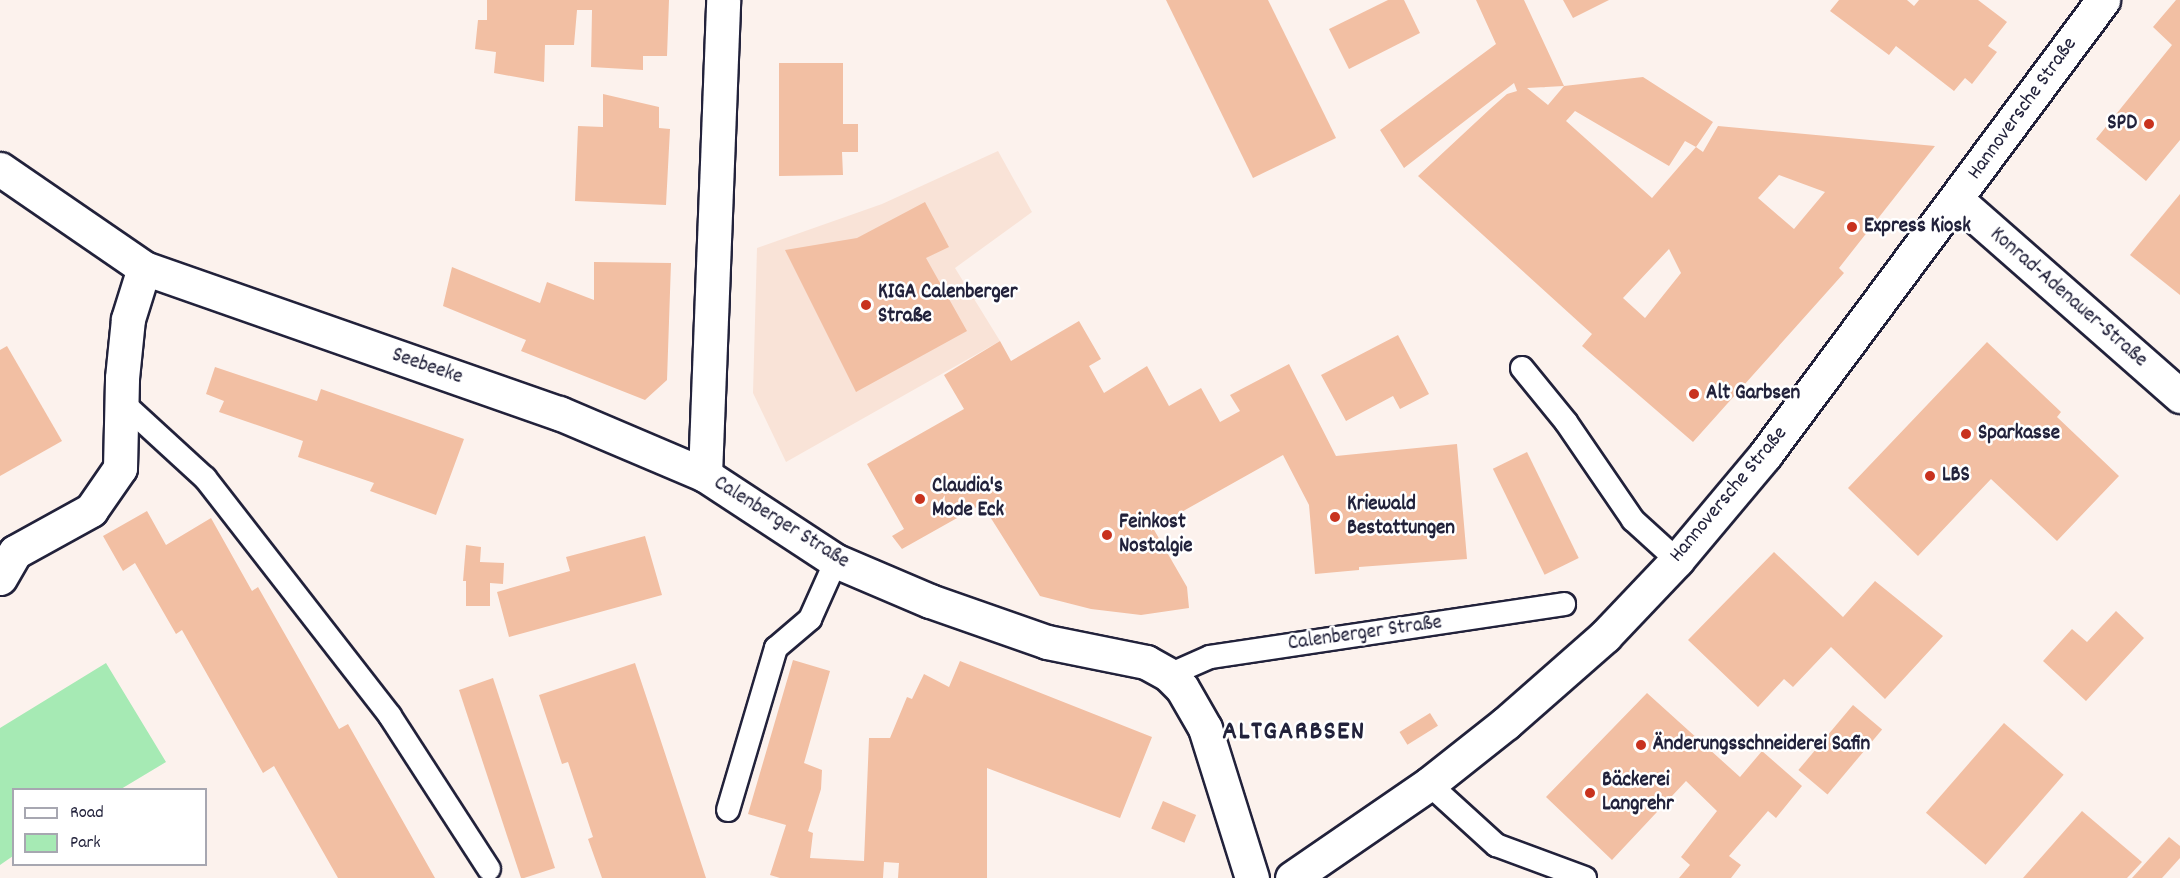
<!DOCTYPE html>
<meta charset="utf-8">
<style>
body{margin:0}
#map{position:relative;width:2180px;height:878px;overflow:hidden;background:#fcf2ed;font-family:Dekko,sans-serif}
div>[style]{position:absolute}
.built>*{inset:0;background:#f9e3d7}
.green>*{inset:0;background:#a6eab4}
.building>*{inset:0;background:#f2bfa3;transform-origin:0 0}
.roads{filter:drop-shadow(2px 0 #22223b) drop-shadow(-2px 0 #22223b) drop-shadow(0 2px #22223b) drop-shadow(0 -2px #22223b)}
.lane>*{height:22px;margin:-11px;padding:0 11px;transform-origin:11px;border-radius:11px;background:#fff}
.street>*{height:33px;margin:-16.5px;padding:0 16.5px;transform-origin:16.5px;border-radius:16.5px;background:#fff}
.secondary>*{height:33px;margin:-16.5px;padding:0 16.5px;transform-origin:16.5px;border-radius:16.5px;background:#fff}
.dots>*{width:16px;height:16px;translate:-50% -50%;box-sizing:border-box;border:3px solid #fff;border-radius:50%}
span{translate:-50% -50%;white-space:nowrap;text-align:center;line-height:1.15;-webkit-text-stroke:5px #fff;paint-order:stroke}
.street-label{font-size:21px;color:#22223b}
.poi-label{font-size:21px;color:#22223b;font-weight:700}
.right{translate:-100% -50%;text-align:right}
.left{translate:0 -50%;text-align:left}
.district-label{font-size:27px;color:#22223b;font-weight:700;letter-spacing:1.5px}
.legend{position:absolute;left:12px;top:788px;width:195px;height:78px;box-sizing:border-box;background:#fff;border:2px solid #a7a7b1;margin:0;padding:8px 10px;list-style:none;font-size:18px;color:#22223b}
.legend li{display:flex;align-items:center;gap:12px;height:30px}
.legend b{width:30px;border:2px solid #a7a7b1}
</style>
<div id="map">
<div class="built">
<div style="clip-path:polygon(998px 151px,1032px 212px,955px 268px,1000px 341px,786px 462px,753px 393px,757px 248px,882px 204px)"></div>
</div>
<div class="green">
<div style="clip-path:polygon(106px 663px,166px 762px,121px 789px,14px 790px,13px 856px,0 865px,0 728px)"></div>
</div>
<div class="building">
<div style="clip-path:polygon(487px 0,669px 0,667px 56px,643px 56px,643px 70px,591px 67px,592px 10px,577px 10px,574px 45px,545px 45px,544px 82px,494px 73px,496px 52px,475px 49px,478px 20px,487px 20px)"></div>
<div style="clip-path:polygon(1166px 0,1268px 0,1336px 138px,1253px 178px)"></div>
<div style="clip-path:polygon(1388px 0,1404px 0,1420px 33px,1349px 69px,1329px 29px)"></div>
<div style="clip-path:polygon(evenodd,1476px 0,1524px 0,1564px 86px,1643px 77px,1713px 122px,1696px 147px,1685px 141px,1669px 166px,1575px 111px,1566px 121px,1652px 198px,1696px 147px,1703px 152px,1718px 126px,1935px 146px,1839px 268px,1844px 273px,1693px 442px,1582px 346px,1592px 334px,1418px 176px,1490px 109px,1507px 94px,1517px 91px,1514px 83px,1404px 168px,1380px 130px,1496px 44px,1476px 0,1564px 86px,1548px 105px,1527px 88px,1564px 86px,1476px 0,1779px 175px,1825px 192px,1794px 229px,1758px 198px,1779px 175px,1476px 0,1669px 249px,1681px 273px,1645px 318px,1623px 298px,1669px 249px)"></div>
<div style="clip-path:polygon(1563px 0,1609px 0,1573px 18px)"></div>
<div style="clip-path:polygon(1839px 0,1907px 0,1914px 6px,1919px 0,1978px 0,2007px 22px,1988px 46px,1997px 52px,1972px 84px,1965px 78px,1954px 91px,1896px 46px,1889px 55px,1830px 11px)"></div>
<div style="clip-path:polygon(2176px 0,2180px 0,2180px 140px,2146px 181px,2096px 139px,2172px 45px,2153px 27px)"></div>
<div style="clip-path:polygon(779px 63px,843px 63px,843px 124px,858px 124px,858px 152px,842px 152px,843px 175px,779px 176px)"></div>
<div style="clip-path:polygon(603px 94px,659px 107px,659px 128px,670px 129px,666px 205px,575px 201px,578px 126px,603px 127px)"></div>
<div style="clip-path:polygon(2180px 194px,2180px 295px,2130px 255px)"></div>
<div style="clip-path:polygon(925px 202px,949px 247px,926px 258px,967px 331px,856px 392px,785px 250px,857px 238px)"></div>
<div style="clip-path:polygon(594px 262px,671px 263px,667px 380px,645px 400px,521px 351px,526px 340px,443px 306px,452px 267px,540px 303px,547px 282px,594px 300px)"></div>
<div style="clip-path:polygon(1079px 321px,1101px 359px,1089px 366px,1104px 393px,1147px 366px,1169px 406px,1201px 388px,1220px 422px,1240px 411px,1230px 395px,1289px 364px,1336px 456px,1457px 444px,1467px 559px,1359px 567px,1359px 570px,1315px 574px,1309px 505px,1283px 455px,1153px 528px,1187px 587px,1189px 608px,1141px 615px,1091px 609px,1040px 596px,982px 504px,902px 549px,892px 536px,904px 529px,867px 464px,964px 409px,944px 375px,1000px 341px,1011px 361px)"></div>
<div style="clip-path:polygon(1398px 335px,1429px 394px,1400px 409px,1393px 396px,1346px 421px,1321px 375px)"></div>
<div style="clip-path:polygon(1987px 342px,2061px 412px,2057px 417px,2119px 476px,2057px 541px,1991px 479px,1918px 556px,1848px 488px)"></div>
<div style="clip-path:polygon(7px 346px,62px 441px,0 476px,0 350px)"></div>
<div style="clip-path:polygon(215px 367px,317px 401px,321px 389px,464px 439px,436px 515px,370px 491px,374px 483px,298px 457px,303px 441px,219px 412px,224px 401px,206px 394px)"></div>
<div style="left:1527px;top:452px;width:118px;height:38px;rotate:64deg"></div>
<div style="clip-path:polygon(147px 511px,166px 545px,211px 518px,252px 591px,258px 587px,339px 729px,348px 724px,435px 878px,338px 878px,274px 766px,263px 773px,182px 630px,176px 634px,135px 563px,123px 571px,103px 536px)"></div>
<div style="clip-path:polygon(645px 536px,662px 595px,509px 637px,497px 592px,570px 571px,566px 557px)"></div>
<div style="clip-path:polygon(466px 545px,481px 547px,480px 562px,504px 563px,503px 584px,490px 583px,490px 606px,466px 606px,466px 581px,463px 581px)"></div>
<div style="clip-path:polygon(1774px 552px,1843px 617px,1875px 581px,1943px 636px,1885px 699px,1831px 647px,1793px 687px,1784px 679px,1758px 707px,1688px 640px)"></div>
<div style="clip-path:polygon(2116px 611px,2144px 638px,2086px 701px,2043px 661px,2072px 629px,2087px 642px)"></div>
<div style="clip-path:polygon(793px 660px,830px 671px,804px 763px,822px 770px,821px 789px,808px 831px,813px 833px,810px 858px,864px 861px,869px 738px,890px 738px,907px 697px,912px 699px,924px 674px,949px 687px,960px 661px,1152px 737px,1120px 818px,987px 768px,987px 878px,898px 878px,899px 863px,884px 862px,883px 878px,780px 878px,770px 875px,786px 825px,748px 814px)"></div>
<div style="clip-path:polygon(635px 663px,655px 723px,706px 878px,602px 878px,588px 839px,593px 837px,568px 762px,562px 764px,539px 695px)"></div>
<div style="clip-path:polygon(493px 678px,555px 868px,524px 878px,521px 878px,459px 690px)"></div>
<div style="clip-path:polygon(1647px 693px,1740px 777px,1762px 751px,1802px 786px,1776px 818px,1768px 811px,1729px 856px,1741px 865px,1731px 878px,1679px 878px,1690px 865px,1681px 857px,1717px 811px,1686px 781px,1612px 860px,1546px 797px)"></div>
<div style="left:1853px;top:705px;width:38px;height:85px;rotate:40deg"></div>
<div style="left:1430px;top:713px;width:15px;height:36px;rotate:58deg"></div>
<div style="left:2004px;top:723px;width:79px;height:119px;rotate:41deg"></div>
<div style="left:1163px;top:801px;width:36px;height:30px;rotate:23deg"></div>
<div style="clip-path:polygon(2082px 811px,2142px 862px,2127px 878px,2023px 878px)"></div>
<div style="clip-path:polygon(2169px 837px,2180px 846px,2180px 858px,2162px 878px,2132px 878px)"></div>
</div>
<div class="roads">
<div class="lane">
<div style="left:1522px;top:368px;width:70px;rotate:50.8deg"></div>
<div style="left:1566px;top:422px;width:119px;rotate:55.6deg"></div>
<div style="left:1633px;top:520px;width:59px;rotate:42.3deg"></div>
<div style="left:122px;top:402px;width:113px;rotate:42.5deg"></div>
<div style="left:205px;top:478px;width:301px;rotate:52.1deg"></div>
<div style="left:390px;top:716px;width:182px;rotate:57.1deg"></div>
<div style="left:1169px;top:675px;width:45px;rotate:-23.7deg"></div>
<div style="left:1210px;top:657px;width:358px;rotate:-8.5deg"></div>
<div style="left:1429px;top:784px;width:91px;rotate:42.3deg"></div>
<div style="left:1496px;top:845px;width:95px;rotate:20.3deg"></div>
<div style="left:728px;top:810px;width:169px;rotate:-73.5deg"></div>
<div style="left:776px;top:648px;width:45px;rotate:-40.5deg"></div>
<div style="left:810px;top:619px;width:64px;rotate:-65.9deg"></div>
</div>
<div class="street">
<div style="left:0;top:169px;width:175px;rotate:34.5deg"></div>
<div style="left:144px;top:268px;width:440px;rotate:19.3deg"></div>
<div style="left:559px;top:413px;width:159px;rotate:23deg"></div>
<div style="left:705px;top:475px;width:157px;rotate:33.3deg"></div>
<div style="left:836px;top:561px;width:102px;rotate:23.1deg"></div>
<div style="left:930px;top:601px;width:124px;rotate:19.3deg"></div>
<div style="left:1047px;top:642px;width:101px;rotate:11.4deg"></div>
<div style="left:1146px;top:662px;width:26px;rotate:29deg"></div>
<div style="left:1169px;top:675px;width:18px;rotate:45deg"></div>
<div style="left:1182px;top:688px;width:46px;rotate:60.1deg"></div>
<div style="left:1205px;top:728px;width:157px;rotate:72.6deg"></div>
<div style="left:705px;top:475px;width:475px;rotate:-87.8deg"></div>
<div style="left:0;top:578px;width:30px;rotate:-60deg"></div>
<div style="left:15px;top:552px;width:87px;rotate:-28.9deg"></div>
<div style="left:91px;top:510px;width:51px;rotate:-55.4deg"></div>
<div style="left:120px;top:468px;width:90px;rotate:-88.7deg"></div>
<div style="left:122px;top:378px;width:59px;rotate:-84.2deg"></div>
<div style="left:128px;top:319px;width:53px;rotate:-72.6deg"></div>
</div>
<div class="secondary">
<div style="left:1957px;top:200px;width:297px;rotate:41.3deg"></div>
<div style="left:1292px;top:878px;width:166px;rotate:-34.5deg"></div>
<div style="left:1429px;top:784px;width:98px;rotate:-38.4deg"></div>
<div style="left:1506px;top:723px;width:132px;rotate:-41.3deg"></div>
<div style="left:1605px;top:636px;width:105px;rotate:-46.5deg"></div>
<div style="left:1677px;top:560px;width:137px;rotate:-50deg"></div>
<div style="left:1765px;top:455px;width:567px;rotate:-53.39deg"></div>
</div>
</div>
<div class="dots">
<div style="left:2149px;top:124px;background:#c8321e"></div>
<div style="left:1852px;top:227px;background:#c8321e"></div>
<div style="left:866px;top:305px;background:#c8321e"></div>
<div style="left:1694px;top:394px;background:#c8321e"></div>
<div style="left:1966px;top:434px;background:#c8321e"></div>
<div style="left:1930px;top:476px;background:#c8321e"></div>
<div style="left:920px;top:499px;background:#c8321e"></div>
<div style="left:1335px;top:517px;background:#c8321e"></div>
<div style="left:1107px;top:535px;background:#c8321e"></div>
<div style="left:1641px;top:745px;background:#c8321e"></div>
<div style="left:1590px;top:793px;background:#c8321e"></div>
</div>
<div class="street-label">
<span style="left:2023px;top:109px;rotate:-54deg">Hannoversche Straße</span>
<span style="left:2068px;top:298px;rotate:41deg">Konrad-Adenauer-Straße</span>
<span style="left:427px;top:367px;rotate:19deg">Seebeeke</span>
<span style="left:1729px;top:495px;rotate:-50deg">Hannoversche Straße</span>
<span style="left:781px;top:523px;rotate:32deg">Calenberger Straße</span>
<span style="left:1365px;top:634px;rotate:-8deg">Calenberger Straße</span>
</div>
<div class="poi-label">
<span class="right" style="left:2137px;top:124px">SPD</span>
<span class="left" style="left:1864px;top:227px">Express Kiosk</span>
<span class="left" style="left:878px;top:305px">KIGA Calenberger<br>Straße</span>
<span class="left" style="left:1706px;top:394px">Alt Garbsen</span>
<span class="left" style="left:1978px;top:434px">Sparkasse</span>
<span class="left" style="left:1942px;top:476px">LBS</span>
<span class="left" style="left:932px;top:499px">Claudia's<br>Mode Eck</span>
<span class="left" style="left:1347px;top:517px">Kriewald<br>Bestattungen</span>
<span class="left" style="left:1119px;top:535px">Feinkost<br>Nostalgie</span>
<span class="left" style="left:1653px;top:745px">Änderungsschneiderei Safin</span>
<span class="left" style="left:1602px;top:793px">Bäckerei<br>Langrehr</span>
</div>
<div class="district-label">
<span style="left:1294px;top:733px">ALTGARBSEN</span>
</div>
<ul class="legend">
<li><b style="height:8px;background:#fff"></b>Road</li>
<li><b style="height:16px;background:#a6eab4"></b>Park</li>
</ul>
</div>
